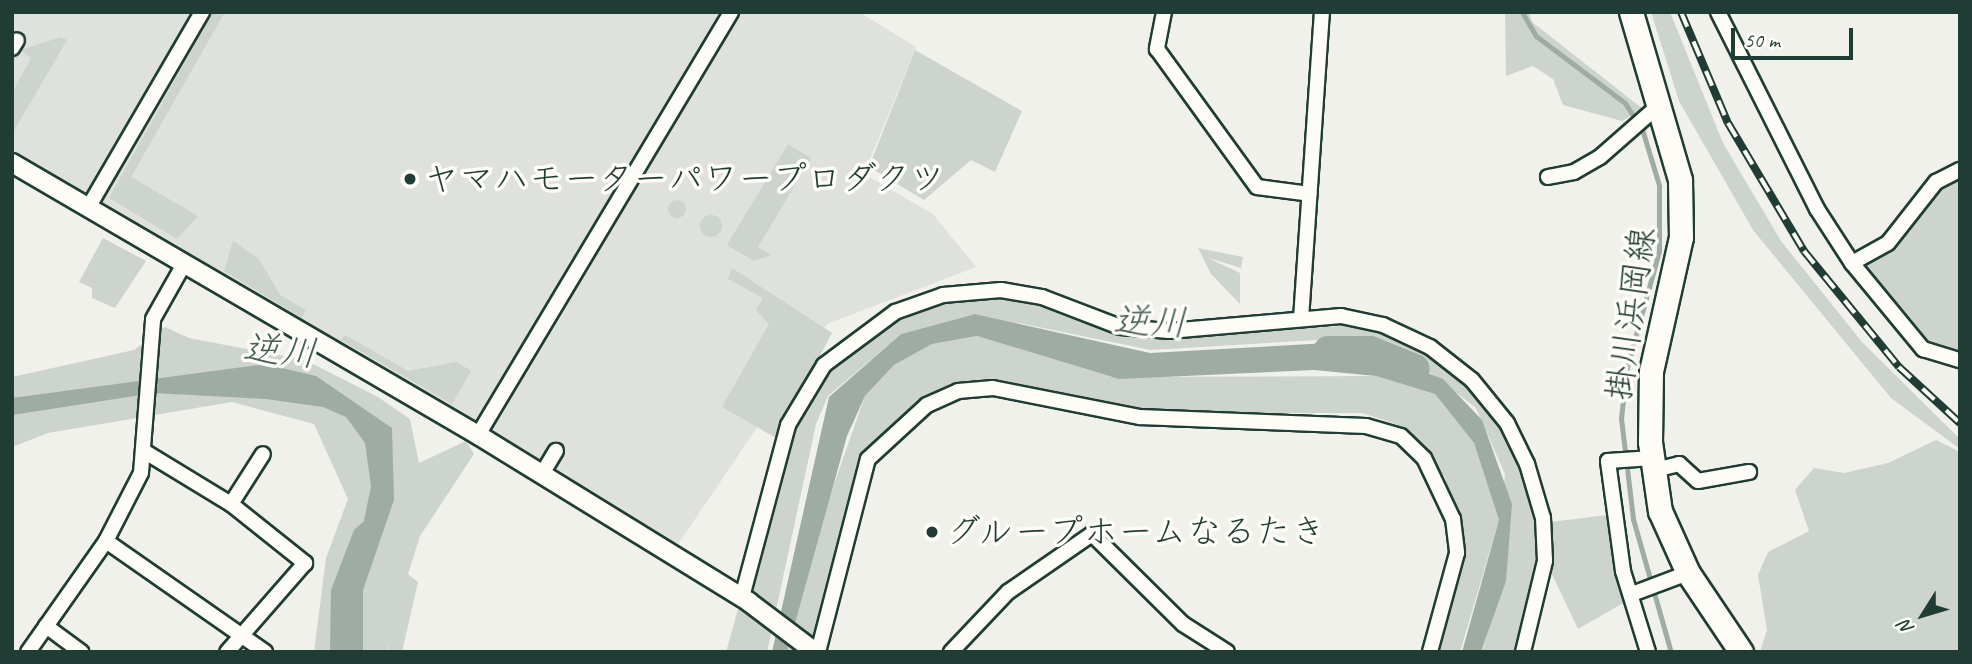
<!DOCTYPE html>
<meta charset="utf-8">
<style>
body{margin:0}
#map{position:relative;width:1972px;height:664px;overflow:hidden;background:#f0f1eb;font-family:Caveat,"Klee One",sans-serif}
div>[style]{position:absolute}
.built>*{inset:0;background:#dfe2dc}
.green>*{inset:0;background:#cdd3cd}
.round{border-radius:50%}
.water>*{inset:0;background:#9faca4}
.stream>*{height:5px;margin:-2.5px;padding:0 2.5px;transform-origin:2.5px;border-radius:2.5px;background:#9faca4}
.river>*{height:30px;margin:-15px;padding:0 15px;transform-origin:15px;border-radius:15px;background:#9faca4}
.roads{filter:drop-shadow(2px 0 #1f3d34) drop-shadow(-2px 0 #1f3d34) drop-shadow(0 2px #1f3d34) drop-shadow(0 -2px #1f3d34)}
.minor>*{height:14px;margin:-7px;padding:0 7px;transform-origin:7px;border-radius:7px;background:#fdfcf7}
.tertiary>*{height:18px;margin:-9px;padding:0 9px;transform-origin:9px;border-radius:9px;background:#fdfcf7}
.primary>*{height:23px;margin:-11.5px;padding:0 11.5px;transform-origin:11.5px;border-radius:11.5px;background:#fdfcf7}
.rail>*{height:8px;margin-top:-4px;transform-origin:0;background:repeating-linear-gradient(90deg,#fdfcf7 0 16px,#1f3d34 0 32px);box-sizing:border-box;border-block:2px solid #1f3d34}
.dots>*{width:19px;height:19px;translate:-50% -50%;box-sizing:border-box;border:4px solid #fdfcf7;border-radius:50%}
span{translate:-50% -50%;white-space:nowrap;text-align:center;line-height:1.15;-webkit-text-stroke:7px #fdfcf7;paint-order:stroke}
.poi-label{font-size:35px;color:#1f3d34}
.left{translate:0 -50%;text-align:left}
.street-label{font-size:35px;color:#1f3d34}
.water-label{font-size:37px;color:#455e56;font-style:italic}
.frame{position:absolute;inset:0;border:14px solid #1f3d34;pointer-events:none}
.north{position:absolute;left:1888px;top:580px;width:70px;height:70px;-webkit-text-stroke:5px #fdfcf7;paint-order:stroke;rotate:233deg;font-size:19px;font-weight:700;line-height:28px;text-align:center;color:#1f3d34}
.north::after{content:'';display:block;margin:auto;width:24px;height:32px;background:#1f3d34;clip-path:polygon(50% 0,100% 100%,50% 72%,0 100%)}
.scale{position:absolute;left:1731px;top:28px;width:122px;height:32px;box-sizing:border-box;border:4px solid #1f3d34;border-top:0;padding-left:9px;font-size:21px;line-height:24px;white-space:nowrap;color:#1f3d34;-webkit-text-stroke:5px #fdfcf7;paint-order:stroke}
</style>
<div id="map">
<div class="built">
<div style="clip-path:polygon(12px 12px,859px 12px,916px 47px,864px 174px,933px 214px,976px 267px,827px 324px,677px 546px,12px 155px)"></div>
</div>
<div class="green">
<div style="clip-path:polygon(213px 12px,225px 12px,131px 177px,198px 216px,177px 239px,109px 198px)"></div>
<div style="clip-path:polygon(1505px 12px,1529px 12px,1532px 22px,1643px 109px,1622px 121px,1563px 105px,1553px 79px,1533px 66px,1506px 76px)"></div>
<div style="clip-path:polygon(1651px 12px,1670px 12px,1723px 143px,1781px 241px,1862px 342px,1960px 439px,1960px 449px,1891px 398px,1753px 230px,1679px 101px)"></div>
<div style="clip-path:polygon(61px 37px,67px 40px,12px 134px,12px 93px,31px 58px,20px 50px)"></div>
<div style="clip-path:polygon(915px 50px,1022px 111px,995px 172px,971px 160px,924px 200px,869px 167px)"></div>
<div style="clip-path:polygon(788px 144px,811px 158px,758px 247px,771px 255px,754px 261px,727px 245px)"></div>
<div style="clip-path:polygon(1960px 170px,1960px 356px,1943px 359px,1907px 314px,1856px 269px,1891px 251px,1936px 182px)"></div>
<div class="round" style="left:668px;top:200px;width:18px;height:18px"></div>
<div class="round" style="left:700px;top:215px;width:22px;height:22px"></div>
<div style="clip-path:polygon(103px 238px,146px 261px,115px 308px,92px 298px,92px 288px,79px 282px)"></div>
<div style="clip-path:polygon(233px 241px,259px 259px,280px 295px,306px 310px,302px 318px,224px 271px)"></div>
<div style="clip-path:polygon(1198px 248px,1243px 257px,1241px 268px,1206px 257px,1240px 273px,1240px 304px,1211px 274px)"></div>
<div style="clip-path:polygon(732px 268px,832px 333px,776px 438px,722px 407px,769px 324px,756px 310px,763px 298px,728px 279px)"></div>
<div style="clip-path:polygon(1005px 293px,1177px 335px,1367px 325px,1418px 346px,1456px 373px,1514px 442px,1540px 518px,1541px 561px,1515px 652px,1482px 652px,1491px 623px,1505px 474px,1476px 408px,1434px 375px,1332px 339px,1151px 350px,974px 314px,901px 334px,828px 396px,816px 424px,767px 652px,726px 652px,789px 427px,826px 365px,895px 314px,936px 300px)"></div>
<div style="clip-path:polygon(165px 327px,189px 338px,305px 360px,378px 397px,410px 419px,419px 463px,466px 441px,474px 454px,420px 536px,408px 574px,418px 582px,402px 652px,389px 652px,388px 643px,388px 652px,314px 652px,326px 558px,348px 499px,314px 424px,232px 402px,48px 433px,12px 447px,12px 377px,134px 350px)"></div>
<div style="clip-path:polygon(345px 335px,408px 371px,457px 362px,471px 371px,452px 404px,341px 340px)"></div>
<div style="clip-path:polygon(977px 336px,1112px 377px,1376px 376px,1435px 394px,1474px 443px,1499px 520px,1460px 652px,1434px 652px,1463px 543px,1445px 477px,1396px 424px,1362px 413px,1172px 413px,968px 382px,928px 399px,866px 455px,816px 652px,775px 652px,865px 396px,894px 365px,932px 344px)"></div>
<div style="clip-path:polygon(1936px 440px,1960px 452px,1960px 652px,1760px 652px,1767px 630px,1758px 575px,1768px 552px,1809px 531px,1795px 490px,1814px 468px,1844px 473px,1888px 463px)"></div>
<div style="clip-path:polygon(1607px 515px,1625px 602px,1578px 629px,1550px 570px,1551px 522px)"></div>
</div>
<div class="water">
<div style="clip-path:polygon(975px 314px,1150px 353px,1346px 342px,1443px 379px,1482px 420px,1512px 504px,1506px 581px,1481px 652px,1462px 652px,1499px 520px,1474px 443px,1435px 394px,1376px 376px,1314px 370px,1119px 379px,977px 336px,932px 344px,894px 365px,865px 396px,847px 436px,787px 652px,772px 652px,829px 397px,901px 334px)"></div>
<div style="clip-path:polygon(265px 364px,316px 376px,392px 428px,394px 500px,363px 590px,363px 652px,330px 652px,331px 590px,354px 530px,364px 521px,371px 486px,365px 443px,346px 417px,323px 407px,266px 399px,154px 393px,12px 415px,12px 398px)"></div>
</div>
<div class="stream">
<div style="left:1522px;top:12px;width:28px;rotate:60deg"></div>
<div style="left:1536px;top:36px;width:111px;rotate:37deg"></div>
<div style="left:1625px;top:103px;width:31px;rotate:57deg"></div>
<div style="left:1642px;top:129px;width:59px;rotate:73.1deg"></div>
<div style="left:1659px;top:185px;width:66px;rotate:90deg"></div>
<div style="left:1659px;top:251px;width:120px;rotate:105.4deg"></div>
<div style="left:1627px;top:367px;width:51px;rotate:96.7deg"></div>
<div style="left:1621px;top:418px;width:102px;rotate:83.2deg"></div>
<div style="left:1633px;top:519px;width:138px;rotate:74.1deg"></div>
</div>
<div class="river">
<div style="left:1328px;top:351px;width:42px"></div>
<div style="left:1370px;top:351px;width:48px;rotate:21.8deg"></div>
</div>
<div class="roads">
<div class="minor">
<div style="left:1164px;top:12px;width:38px;rotate:101deg"></div>
<div style="left:1157px;top:49px;width:170px;rotate:54.1deg"></div>
<div style="left:1257px;top:187px;width:53px;rotate:7.5deg"></div>
<div style="left:1718px;top:12px;width:220px;rotate:63.3deg"></div>
<div style="left:1817px;top:209px;width:64px;rotate:57.1deg"></div>
<div style="left:1852px;top:263px;width:112px;rotate:50.5deg"></div>
<div style="left:1923px;top:349px;width:39px;rotate:17deg"></div>
<div style="left:12px;top:48px;width:9px;rotate:-58deg"></div>
<div style="left:1548px;top:177px;width:26px;rotate:-11deg"></div>
<div style="left:1574px;top:172px;width:30px;rotate:-30deg"></div>
<div style="left:1600px;top:157px;width:77px;rotate:-41.3deg"></div>
<div style="left:88px;top:208px;width:227px;rotate:-59.8deg"></div>
<div style="left:1852px;top:263px;width:41px;rotate:-29.1deg"></div>
<div style="left:1888px;top:243px;width:78px;rotate:-51.8deg"></div>
<div style="left:1936px;top:182px;width:27px;rotate:-27deg"></div>
<div style="left:1301px;top:319px;width:308px;rotate:-86.1deg"></div>
<div style="left:478px;top:435px;width:493px;rotate:-59.1deg"></div>
<div style="left:147px;top:453px;width:98px;rotate:31.3deg"></div>
<div style="left:231px;top:504px;width:95px;rotate:38.6deg"></div>
<div style="left:305px;top:563px;width:118px;rotate:131.2deg"></div>
<div style="left:1655px;top:470px;width:25px;rotate:-14deg"></div>
<div style="left:1679px;top:464px;width:25px;rotate:42deg"></div>
<div style="left:1698px;top:481px;width:52px;rotate:-10deg"></div>
<div style="left:542px;top:474px;width:27px;rotate:-59deg"></div>
<div style="left:231px;top:504px;width:59px;rotate:-57.4deg"></div>
<div style="left:106px;top:541px;width:194px;rotate:34.9deg"></div>
<div style="left:1632px;top:594px;width:60px;rotate:-20.6deg"></div>
<div style="left:742px;top:597px;width:178px;rotate:-75deg"></div>
<div style="left:788px;top:425px;width:70px;rotate:-59deg"></div>
<div style="left:824px;top:365px;width:89px;rotate:-36.7deg"></div>
<div style="left:895px;top:312px;width:51px;rotate:-19.5deg"></div>
<div style="left:943px;top:295px;width:58px;rotate:-4.9deg"></div>
<div style="left:1001px;top:290px;width:42px;rotate:9.7deg"></div>
<div style="left:1042px;top:297px;width:84px;rotate:21deg"></div>
<div style="left:1120px;top:327px;width:49px;rotate:4.7deg"></div>
<div style="left:1169px;top:331px;width:173px;rotate:-5deg"></div>
<div style="left:1341px;top:316px;width:43px;rotate:12.1deg"></div>
<div style="left:1383px;top:325px;width:52px;rotate:25.1deg"></div>
<div style="left:1430px;top:347px;width:53px;rotate:38.2deg"></div>
<div style="left:1472px;top:380px;width:55px;rotate:50.9deg"></div>
<div style="left:1507px;top:423px;width:46px;rotate:64deg"></div>
<div style="left:1527px;top:464px;width:56px;rotate:73.5deg"></div>
<div style="left:1543px;top:518px;width:43px;rotate:87.3deg"></div>
<div style="left:1545px;top:561px;width:94px;rotate:103.6deg"></div>
<div style="left:46px;top:626px;width:44px;rotate:36.6deg"></div>
<div style="left:28px;top:652px;width:136px;rotate:-54.9deg"></div>
<div style="left:106px;top:541px;width:76px;rotate:-62.8deg"></div>
<div style="left:141px;top:473px;width:154px;rotate:-85.5deg"></div>
<div style="left:153px;top:319px;width:63px;rotate:-60.6deg"></div>
<div style="left:818px;top:652px;width:199px;rotate:-75.5deg"></div>
<div style="left:868px;top:459px;width:80px;rotate:-42.5deg"></div>
<div style="left:927px;top:405px;width:34px;rotate:-24deg"></div>
<div style="left:958px;top:391px;width:35px;rotate:-5deg"></div>
<div style="left:993px;top:388px;width:150px;rotate:11.2deg"></div>
<div style="left:1140px;top:417px;width:226px;rotate:2.3deg"></div>
<div style="left:1366px;top:426px;width:36px;rotate:16deg"></div>
<div style="left:1401px;top:436px;width:32px;rotate:44deg"></div>
<div style="left:1424px;top:458px;width:68px;rotate:64.6deg"></div>
<div style="left:1453px;top:519px;width:34px;rotate:83deg"></div>
<div style="left:1457px;top:553px;width:103px;rotate:105.3deg"></div>
<div style="left:951px;top:652px;width:83px;rotate:-46.5deg"></div>
<div style="left:1008px;top:592px;width:102px;rotate:-34.6deg"></div>
<div style="left:1092px;top:534px;width:128px;rotate:44.7deg"></div>
<div style="left:1183px;top:624px;width:52px;rotate:32.5deg"></div>
<div style="left:1648px;top:652px;width:85px;rotate:-107.2deg"></div>
<div style="left:1623px;top:571px;width:111px;rotate:-97.8deg"></div>
<div style="left:1608px;top:461px;width:45px;rotate:-3.8deg"></div>
</div>
<div class="tertiary">
<div style="left:12px;top:163px;width:540px;rotate:30.27deg"></div>
<div style="left:478px;top:435px;width:318px;rotate:31.6deg"></div>
<div style="left:749px;top:602px;width:83px;rotate:37.1deg"></div>
</div>
<div class="primary">
<div style="left:1631px;top:12px;width:175px;rotate:73.7deg"></div>
<div style="left:1680px;top:180px;width:57px;rotate:89deg"></div>
<div style="left:1681px;top:237px;width:137px;rotate:102.6deg"></div>
<div style="left:1651px;top:371px;width:71px;rotate:90.8deg"></div>
<div style="left:1650px;top:442px;width:70px;rotate:81.8deg"></div>
<div style="left:1660px;top:511px;width:68px;rotate:65.7deg"></div>
<div style="left:1688px;top:573px;width:95px;rotate:56.1deg"></div>
</div>
</div>
<div class="rail">
<div style="left:1681px;top:12px;width:121px;rotate:67.1deg"></div>
<div style="left:1728px;top:123px;width:149px;rotate:59.3deg"></div>
<div style="left:1804px;top:251px;width:150px;rotate:50.7deg"></div>
<div style="left:1899px;top:367px;width:83px;rotate:42.6deg"></div>
</div>
<div class="dots">
<div style="left:410px;top:179px;background:#1f3d34"></div>
<div style="left:932px;top:532px;background:#1f3d34"></div>
</div>
<div class="poi-label">
<span class="left" style="left:424px;top:179px">ヤマハモーターパワープロダクツ</span>
<span class="left" style="left:946px;top:532px">グループホームなるたき</span>
</div>
<div class="street-label">
<span style="left:1631px;top:314px;rotate:-82deg">掛川浜岡線</span>
</div>
<div class="water-label">
<span style="left:1150px;top:322px;rotate:2deg">逆川</span>
<span style="left:280px;top:351px;rotate:5deg">逆川</span>
</div>
<div class="frame"></div>
<div class="north">N</div>
<div class="scale">50 m</div>
</div>
